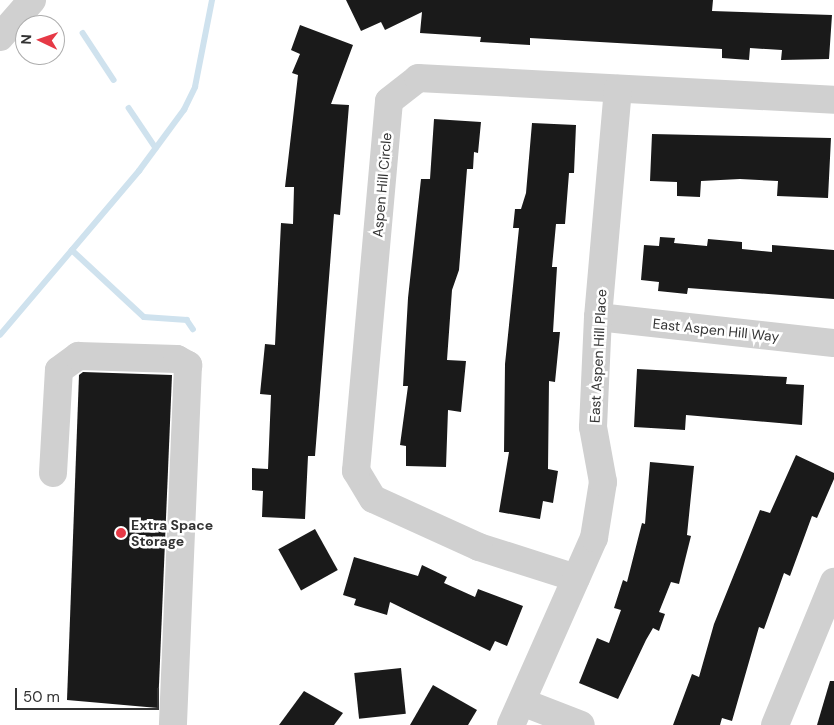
<!DOCTYPE html>
<style>
body{margin:0}
#map{position:relative;width:834px;height:725px;overflow:hidden;background:#fff;font-family:"DM Sans",sans-serif}
div>[style]{position:absolute}
.stream>*{height:5.5px;margin:-2.75px;padding:0 2.75px;transform-origin:2.75px;border-radius:2.75px;background:#cfe2ee}
.building>*{inset:0;background:#1a1a1a;transform-origin:0 0}
.minor>*{height:28px;margin:-14px;padding:0 14px;transform-origin:14px;border-radius:14px;background:#d0d0d0}
.dots>*{width:14px;height:14px;translate:-50% -50%;box-sizing:border-box;border:2px solid #fff;border-radius:50%}
span{translate:-50% -50%;white-space:nowrap;text-align:center;line-height:1.15;-webkit-text-stroke:5px #fff;paint-order:stroke}
.street-label{font-size:14px;color:#333}
.poi-label{font-size:14px;color:#333;font-weight:700}
.left{translate:0 -50%;text-align:left}
.north{position:absolute;left:15px;top:15px;width:50px;height:50px;box-sizing:border-box;background:#fff;border:1px solid #adadad;border-radius:50%;rotate:273deg;font-size:14px;font-weight:700;line-height:20px;text-align:center;color:#333}
.north::after{content:'';display:block;margin:auto;width:18px;height:22px;background:#e63946;clip-path:polygon(50% 0,100% 100%,50% 72%,0 100%)}
.scale{position:absolute;left:15px;top:688px;width:144px;height:22px;box-sizing:border-box;border:2px solid #333;border-top:0;padding-left:6px;font-size:15px;line-height:18px;white-space:nowrap;color:#333;-webkit-text-stroke:4px #fff;paint-order:stroke}
</style>
<div id="map">
<div class="stream">
<div style="left:83px;top:33px;width:56px;rotate:56.6deg"></div>
<div style="left:129px;top:108px;width:48px;rotate:56deg"></div>
<div style="left:72px;top:250px;width:98px;rotate:42.9deg"></div>
<div style="left:144px;top:317px;width:43px;rotate:4deg"></div>
<div style="left:187px;top:320px;width:11px;rotate:56deg"></div>
<div style="left:0;top:335px;width:215px;rotate:-49.7deg"></div>
<div style="left:139px;top:171px;width:76px;rotate:-53.6deg"></div>
<div style="left:184px;top:110px;width:25px;rotate:-64deg"></div>
<div style="left:195px;top:87px;width:89px;rotate:-78.9deg"></div>
</div>
<div class="building">
<div style="clip-path:polygon(346px 0,713px 0,712px 11px,832px 15px,829px 59px,781px 60px,782px 50px,750px 48px,749px 60px,722px 58px,722px 49px,530px 38px,530px 45px,480px 42px,481px 37px,420px 33px,422px 12px,385px 30px,381px 22px,361px 31px)"></div>
<div style="clip-path:polygon(300px 25px,353px 45px,331px 104px,349px 105px,340px 215px,334px 214px,315px 456px,308px 456px,305px 519px,262px 517px,263px 491px,252px 490px,252px 468px,268px 469px,271px 395px,260px 394px,265px 344px,275px 345px,281px 223px,293px 224px,294px 187px,285px 187px,298px 75px,292px 73px,300px 54px,291px 50px)"></div>
<div style="clip-path:polygon(434px 119px,481px 122px,478px 153px,474px 152px,473px 169px,467px 169px,459px 270px,452px 290px,447px 360px,466px 361px,461px 412px,448px 410px,446px 467px,406px 466px,406px 446px,400px 445px,408px 386px,403px 386px,408px 298px,421px 179px,430px 179px)"></div>
<div style="clip-path:polygon(532px 123px,576px 125px,574px 173px,569px 173px,565px 224px,556px 224px,552px 267px,557px 267px,553px 332px,560px 332px,555px 382px,549px 381px,548px 469px,558px 471px,553px 503px,543px 501px,540px 519px,499px 512px,509px 452px,504px 452px,505px 364px,519px 228px,513px 228px,515px 209px,521px 209px,526px 193px)"></div>
<div style="clip-path:polygon(652px 134px,831px 138px,828px 198px,777px 196px,778px 181px,740px 179px,701px 181px,700px 197px,677px 196px,677px 182px,650px 181px)"></div>
<div style="clip-path:polygon(660px 237px,675px 238px,674px 243px,707px 246px,708px 239px,742px 242px,742px 249px,772px 252px,772px 245px,834px 250px,834px 299px,688px 288px,687px 294px,658px 291px,659px 282px,641px 280px,644px 245px,659px 246px)"></div>
<div style="clip-path:polygon(637px 369px,787px 377px,786px 384px,804px 385px,802px 425px,686px 415px,685px 430px,634px 427px)"></div>
<div style="clip-path:polygon(83px 372px,172px 375px,158px 708px,67px 700px,79px 375px)"></div>
<div style="clip-path:polygon(796px 455px,834px 473px,834px 479px,817px 518px,812px 516px,790px 576px,784px 573px,764px 629px,759px 627px,732px 721px,722px 718px,720px 725px,673px 725px,692px 674px,699px 677px,714px 624px,760px 510px,770px 513px)"></div>
<div style="clip-path:polygon(650px 462px,694px 466px,687px 535px,691px 536px,679px 584px,671px 582px,659px 612px,665px 614px,659px 631px,653px 628px,646px 640px,618px 699px,579px 683px,597px 638px,609px 643px,621px 610px,614px 608px,623px 580px,627px 582px,642px 523px,645px 524px)"></div>
<div style="left:315px;top:529px;width:47px;height:42px;rotate:61deg"></div>
<div style="clip-path:polygon(354px 557px,418px 576px,422px 565px,447px 577px,444px 583px,475px 597px,478px 589px,523px 606px,507px 646px,495px 641px,490px 651px,390px 602px,387px 615px,354px 605px,356px 599px,343px 595px)"></div>
<div style="left:401px;top:668px;width:46px;height:47px;rotate:84deg"></div>
<div style="clip-path:polygon(830px 681px,834px 681px,834px 725px,817px 725px)"></div>
<div style="clip-path:polygon(433px 685px,477px 710px,468px 725px,410px 725px)"></div>
<div style="clip-path:polygon(304px 691px,343px 713px,334px 725px,279px 725px)"></div>
</div>
<div class="minor">
<div style="left:0;top:37px;width:49px;rotate:-49.1deg"></div>
<div style="left:598px;top:317px;width:237px;rotate:6.3deg"></div>
<div style="left:53px;top:473px;width:103px;rotate:-86.7deg"></div>
<div style="left:59px;top:370px;width:24px;rotate:-36deg"></div>
<div style="left:78px;top:356px;width:99px;rotate:1.7deg"></div>
<div style="left:177px;top:359px;width:13px;rotate:29deg"></div>
<div style="left:188px;top:365px;width:360px;rotate:92.4deg"></div>
<div style="left:576px;top:578px;width:102px;rotate:-162.3deg"></div>
<div style="left:479px;top:547px;width:116px;rotate:-155.6deg"></div>
<div style="left:373px;top:499px;width:33px;rotate:-121deg"></div>
<div style="left:356px;top:471px;width:371px;rotate:-84.9deg"></div>
<div style="left:389px;top:101px;width:37px;rotate:-38deg"></div>
<div style="left:418px;top:78px;width:417px;rotate:3deg"></div>
<div style="left:522px;top:702px;width:63px;rotate:21.3deg"></div>
<div style="left:511px;top:725px;width:205px;rotate:-66.1deg"></div>
<div style="left:594px;top:538px;width:57px;rotate:-80.9deg"></div>
<div style="left:603px;top:482px;width:56px;rotate:-100.3deg"></div>
<div style="left:593px;top:427px;width:110px;rotate:-87.4deg"></div>
<div style="left:598px;top:317px;width:229px;rotate:-85deg"></div>
<div style="left:775px;top:725px;width:155px;rotate:-67.6deg"></div>
</div>
<div class="dots">
<div style="left:121px;top:533px;background:#e63946"></div>
</div>
<div class="street-label">
<span style="left:382px;top:185px;rotate:-85deg">Aspen Hill Circle</span>
<span style="left:716px;top:330px;rotate:6deg">East Aspen Hill Way</span>
<span style="left:598px;top:356px;rotate:-87deg">East Aspen Hill Place</span>
</div>
<div class="poi-label">
<span class="left" style="left:131px;top:533px">Extra Space<br>Storage</span>
</div>
<div class="north">N</div>
<div class="scale">50 m</div>
</div>
